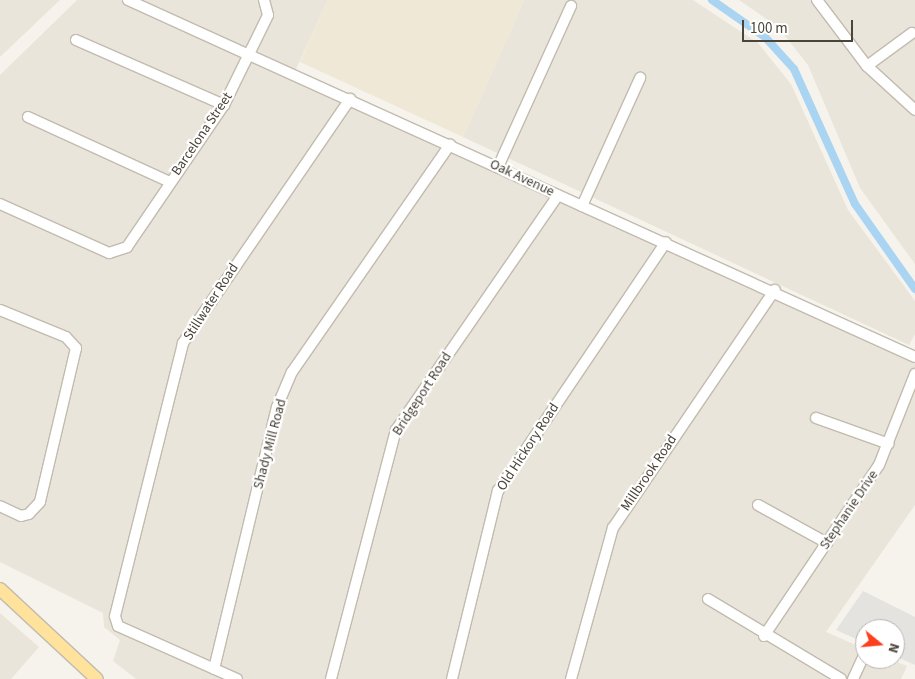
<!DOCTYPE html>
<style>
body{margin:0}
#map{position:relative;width:915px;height:679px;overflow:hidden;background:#f6f3ec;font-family:"Source Sans 3",sans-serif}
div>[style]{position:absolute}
.residential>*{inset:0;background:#eae5da}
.education>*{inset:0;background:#efe8d6}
.parking>*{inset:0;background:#e5e3e0}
.canal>*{height:8px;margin:-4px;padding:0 4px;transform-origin:4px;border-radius:4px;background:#a9d4f2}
.roads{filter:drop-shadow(1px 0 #c2bbae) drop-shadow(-1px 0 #c2bbae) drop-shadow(0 1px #c2bbae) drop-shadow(0 -1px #c2bbae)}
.minor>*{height:10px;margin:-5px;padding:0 5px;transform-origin:5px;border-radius:5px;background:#fff}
.major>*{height:12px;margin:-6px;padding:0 6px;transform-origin:6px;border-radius:6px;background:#ffe39c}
span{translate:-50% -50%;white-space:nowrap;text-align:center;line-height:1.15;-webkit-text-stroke:4.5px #fff;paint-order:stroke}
.street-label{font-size:14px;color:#4b4439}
.north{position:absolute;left:855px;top:619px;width:50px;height:50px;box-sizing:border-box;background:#fff;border:1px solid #b7b4b0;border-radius:50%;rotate:107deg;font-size:14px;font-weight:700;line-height:20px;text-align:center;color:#4b4439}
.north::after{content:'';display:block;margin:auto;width:18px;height:22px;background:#fc3f1d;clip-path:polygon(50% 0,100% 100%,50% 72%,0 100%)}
.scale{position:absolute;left:742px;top:20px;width:111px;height:22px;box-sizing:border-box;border:2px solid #4b4439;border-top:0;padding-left:6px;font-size:15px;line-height:18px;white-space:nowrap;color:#4b4439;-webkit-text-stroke:4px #fff;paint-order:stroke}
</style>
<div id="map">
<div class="residential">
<div style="clip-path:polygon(0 0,60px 0,0 57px)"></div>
<div style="clip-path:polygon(77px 0,328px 0,291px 80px,915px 363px,915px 505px,826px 632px,865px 649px,865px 659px,889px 659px,907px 666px,901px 679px,136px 679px,113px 661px,120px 640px,104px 627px,103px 613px,0 562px,0 75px)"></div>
<div style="clip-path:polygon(524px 0,693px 0,758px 43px,791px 84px,848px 210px,915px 301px,915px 334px,909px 345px,463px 137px)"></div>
<div style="clip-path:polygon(739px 0,915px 0,915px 264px,860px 188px,808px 65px,778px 27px)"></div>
<div style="clip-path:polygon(0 613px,39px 647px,11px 679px,0 679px)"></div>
</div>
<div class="education">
<div style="clip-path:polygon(328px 0,524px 0,463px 137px,300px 62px)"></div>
</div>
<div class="parking">
<div style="clip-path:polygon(863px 591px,915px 617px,915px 665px,895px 656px,895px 629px,865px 629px,865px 643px,836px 630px)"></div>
</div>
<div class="canal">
<div style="left:712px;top:0;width:65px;rotate:34.9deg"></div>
<div style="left:765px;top:37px;width:43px;rotate:47.8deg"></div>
<div style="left:794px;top:69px;width:148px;rotate:65.7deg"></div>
<div style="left:855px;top:204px;width:104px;rotate:54.8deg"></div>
</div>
<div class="roads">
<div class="minor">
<div style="left:128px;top:0;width:864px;rotate:24.4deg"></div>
<div style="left:817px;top:0;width:83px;rotate:52.9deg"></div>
<div style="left:867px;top:66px;width:65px;rotate:42.5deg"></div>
<div style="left:76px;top:40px;width:162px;rotate:23.7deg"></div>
<div style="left:867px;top:66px;width:56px;rotate:-36.3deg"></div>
<div style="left:28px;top:117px;width:156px;rotate:24.6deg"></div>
<div style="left:498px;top:167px;width:177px;rotate:-65.6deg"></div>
<div style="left:0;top:204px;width:120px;rotate:24.2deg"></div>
<div style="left:109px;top:253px;width:19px;rotate:-18deg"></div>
<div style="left:127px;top:247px;width:172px;rotate:-55.7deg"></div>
<div style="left:224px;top:105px;width:100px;rotate:-63.9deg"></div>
<div style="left:268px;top:15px;width:16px;rotate:-105deg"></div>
<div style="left:582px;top:206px;width:141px;rotate:-65.6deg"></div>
<div style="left:0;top:310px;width:71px;rotate:22.2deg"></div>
<div style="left:66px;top:337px;width:15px;rotate:48deg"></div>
<div style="left:76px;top:348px;width:158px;rotate:103.2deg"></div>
<div style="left:40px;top:502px;width:16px;rotate:133deg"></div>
<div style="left:29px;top:514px;width:8px;rotate:166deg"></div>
<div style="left:21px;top:516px;width:23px;rotate:-155deg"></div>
<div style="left:816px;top:418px;width:77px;rotate:19.6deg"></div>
<div style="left:758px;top:505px;width:79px;rotate:28.8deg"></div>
<div style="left:708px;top:599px;width:155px;rotate:31deg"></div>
<div style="left:764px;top:636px;width:206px;rotate:-56.1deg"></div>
<div style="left:879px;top:465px;width:98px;rotate:-68.4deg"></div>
<div style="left:214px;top:669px;width:269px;rotate:-76.5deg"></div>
<div style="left:277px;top:407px;width:38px;rotate:-67deg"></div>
<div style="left:292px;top:372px;width:277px;rotate:-55.2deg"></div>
<div style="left:237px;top:679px;width:130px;rotate:-156deg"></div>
<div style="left:118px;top:626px;width:10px;rotate:-107deg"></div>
<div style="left:115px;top:616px;width:281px;rotate:-76deg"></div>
<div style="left:183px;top:343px;width:296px;rotate:-55.6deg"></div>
<div style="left:331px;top:679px;width:257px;rotate:-75.4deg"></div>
<div style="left:396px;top:430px;width:285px;rotate:-55.4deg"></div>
<div style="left:452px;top:679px;width:194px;rotate:-76.3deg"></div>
<div style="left:498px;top:491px;width:300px;rotate:-56deg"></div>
<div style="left:571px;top:679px;width:157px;rotate:-74.5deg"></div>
<div style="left:613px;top:528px;width:288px;rotate:-55.8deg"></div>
<div style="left:853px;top:679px;width:29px;rotate:-65deg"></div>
</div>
<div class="major">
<div style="left:0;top:589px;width:132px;rotate:42.9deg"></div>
</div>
</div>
<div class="street-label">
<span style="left:202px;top:134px;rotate:-56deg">Barcelona Street</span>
<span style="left:522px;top:178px;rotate:25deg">Oak Avenue</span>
<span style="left:211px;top:302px;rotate:-57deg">Stillwater Road</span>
<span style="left:422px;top:394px;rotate:-57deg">Bridgeport Road</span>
<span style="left:270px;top:444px;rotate:-75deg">Shady Mill Road</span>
<span style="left:528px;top:447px;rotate:-57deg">Old Hickory Road</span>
<span style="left:649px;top:473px;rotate:-56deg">Millbrook Road</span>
<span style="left:849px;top:510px;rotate:-56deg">Stephanie Drive</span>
</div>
<div class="north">N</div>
<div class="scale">100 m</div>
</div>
